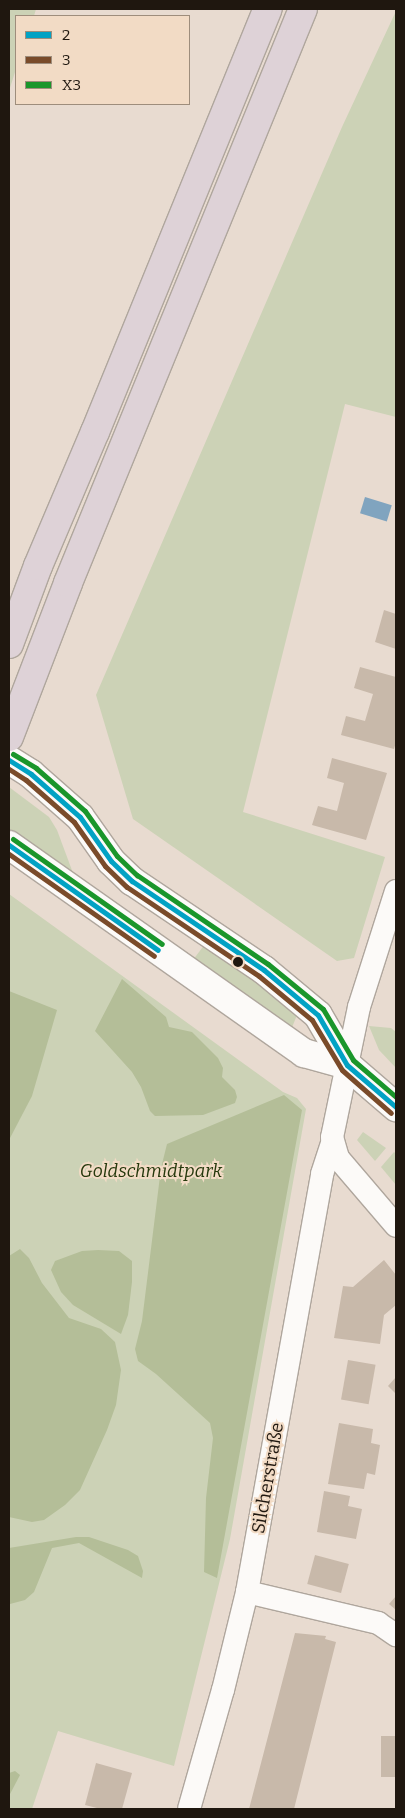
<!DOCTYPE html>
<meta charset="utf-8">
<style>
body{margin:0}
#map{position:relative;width:405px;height:1818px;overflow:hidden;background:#e8dbd0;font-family:Bitter,serif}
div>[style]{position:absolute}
.green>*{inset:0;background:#ccd2b6}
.forest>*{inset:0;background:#b4be98}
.water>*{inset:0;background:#80a4bf;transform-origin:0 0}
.building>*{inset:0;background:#c8b9aa;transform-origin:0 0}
.roads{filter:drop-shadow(1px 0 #afa69d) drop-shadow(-1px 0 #afa69d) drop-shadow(0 1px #afa69d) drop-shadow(0 -1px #afa69d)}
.street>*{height:22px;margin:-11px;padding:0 11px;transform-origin:11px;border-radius:11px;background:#fcfaf8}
.secondary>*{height:28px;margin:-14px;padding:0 14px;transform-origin:14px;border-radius:14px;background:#fcfaf8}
.highway>*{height:28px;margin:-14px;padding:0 14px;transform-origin:14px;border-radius:14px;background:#ded2d7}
.bus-1>*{height:5px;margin:-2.5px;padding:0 2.5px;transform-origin:2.5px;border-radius:2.5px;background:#02a2c4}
.bus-2>*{height:5px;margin:-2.5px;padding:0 2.5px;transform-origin:2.5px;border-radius:2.5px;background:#7a4b2a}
.bus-3>*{height:5px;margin:-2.5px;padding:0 2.5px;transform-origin:2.5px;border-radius:2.5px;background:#1a962b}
.dots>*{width:14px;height:14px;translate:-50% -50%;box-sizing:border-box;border:2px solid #f2dbc5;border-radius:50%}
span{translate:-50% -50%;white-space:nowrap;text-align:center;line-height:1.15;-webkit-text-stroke:4px #f2dbc5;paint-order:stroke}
.park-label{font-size:18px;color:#25380c;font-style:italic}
.street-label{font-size:18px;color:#1f170f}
.frame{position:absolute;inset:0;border:10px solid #1f170f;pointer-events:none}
.legend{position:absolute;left:15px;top:15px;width:175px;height:90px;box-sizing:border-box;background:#f2dbc5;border:1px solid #9e8d7c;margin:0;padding:6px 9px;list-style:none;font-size:15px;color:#1f170f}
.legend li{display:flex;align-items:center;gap:10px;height:25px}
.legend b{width:25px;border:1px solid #9e8d7c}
</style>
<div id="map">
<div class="green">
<div style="clip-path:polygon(9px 9px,36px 9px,34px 16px,16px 16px,16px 69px,9px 91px)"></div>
<div style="clip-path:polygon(396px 11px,396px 417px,345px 404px,243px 812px,385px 857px,354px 958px,337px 961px,133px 819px,96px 695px,342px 127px)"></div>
<div style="clip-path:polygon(9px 787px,49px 817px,57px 830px,73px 873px,42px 854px,9px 829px)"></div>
<div style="clip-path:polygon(9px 894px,283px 1092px,297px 1098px,306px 1109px,230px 1539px,174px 1766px,58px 1731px,32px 1809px,9px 1809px)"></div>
<div style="clip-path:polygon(205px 944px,269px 990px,297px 1015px,291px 1030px,193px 960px)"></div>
<div style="clip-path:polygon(369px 1026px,391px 1028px,396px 1032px,396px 1068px,379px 1050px)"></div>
<div style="clip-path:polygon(363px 1132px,386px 1148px,375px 1161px,357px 1140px)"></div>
<div style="clip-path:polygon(394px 1152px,396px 1154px,396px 1185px,381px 1167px)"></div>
</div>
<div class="forest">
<div style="clip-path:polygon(122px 979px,166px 1017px,169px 1027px,192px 1032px,218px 1058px,223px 1068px,222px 1077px,235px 1090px,237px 1097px,235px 1103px,203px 1115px,155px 1116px,150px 1111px,141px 1087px,132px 1072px,95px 1031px)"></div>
<div style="clip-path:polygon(9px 991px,57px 1010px,32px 1096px,9px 1140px)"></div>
<div style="clip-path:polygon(284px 1095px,302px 1110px,217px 1578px,204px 1572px,206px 1498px,213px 1438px,210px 1423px,156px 1374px,138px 1361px,135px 1349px,142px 1321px,161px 1168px,167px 1144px)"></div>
<div style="clip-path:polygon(20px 1249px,29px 1258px,42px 1283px,69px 1318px,101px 1329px,115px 1342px,121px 1370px,116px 1405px,107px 1430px,80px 1490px,65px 1505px,44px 1520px,32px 1522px,9px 1517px,9px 1256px)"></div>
<div style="clip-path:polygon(98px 1250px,119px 1251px,132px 1261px,132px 1282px,128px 1315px,121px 1334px,73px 1305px,61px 1292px,51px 1270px,55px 1261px,82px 1251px)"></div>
<div style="clip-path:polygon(76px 1537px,89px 1537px,128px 1550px,138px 1556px,143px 1571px,142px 1578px,79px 1543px,52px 1548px,34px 1592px,25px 1600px,10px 1604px,9px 1548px)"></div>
<div style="clip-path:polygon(15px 1771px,20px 1775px,9px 1796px,9px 1773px)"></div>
</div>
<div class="water">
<div style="left:365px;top:497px;width:28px;height:17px;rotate:17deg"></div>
</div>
<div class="building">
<div style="clip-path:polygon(384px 610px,396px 614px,396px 649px,375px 642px)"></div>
<div style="clip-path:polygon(360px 667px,396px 677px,396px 742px,394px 749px,341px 735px,346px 716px,365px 721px,373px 694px,354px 688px)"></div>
<div style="clip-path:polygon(332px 758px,387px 773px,366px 840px,312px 825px,318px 806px,337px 811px,344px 783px,327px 778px)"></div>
<div style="clip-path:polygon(384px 1260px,396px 1275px,396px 1305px,384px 1315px,380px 1344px,334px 1338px,343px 1286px,353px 1287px)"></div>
<div style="left:348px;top:1360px;width:28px;height:40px;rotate:10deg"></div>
<div style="clip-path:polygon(396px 1377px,396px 1394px,388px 1386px)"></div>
<div style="clip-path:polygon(339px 1423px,373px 1429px,371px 1443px,380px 1445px,375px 1475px,367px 1473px,364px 1489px,328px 1484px)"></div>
<div style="clip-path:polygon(324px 1491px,350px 1496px,348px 1506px,362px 1509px,356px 1539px,317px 1532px)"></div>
<div style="left:315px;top:1555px;width:35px;height:30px;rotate:15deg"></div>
<div style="clip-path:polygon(396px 1596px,396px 1610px,389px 1604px)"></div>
<div style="clip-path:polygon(295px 1633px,326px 1636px,325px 1639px,336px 1642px,294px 1809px,249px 1809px)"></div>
<div style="left:381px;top:1736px;width:15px;height:41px"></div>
<div style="clip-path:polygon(96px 1763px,132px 1773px,122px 1809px,101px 1809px,85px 1805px)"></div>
</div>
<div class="roads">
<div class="street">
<div style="left:396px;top:891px;width:122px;rotate:107.7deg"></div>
<div style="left:359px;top:1007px;width:133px;rotate:101.7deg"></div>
<div style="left:332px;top:1137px;width:22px;rotate:74deg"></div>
<div style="left:338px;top:1158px;width:89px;rotate:49.5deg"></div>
<div style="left:247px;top:1592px;width:135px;rotate:13.3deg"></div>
<div style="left:378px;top:1623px;width:22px;rotate:34deg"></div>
<div style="left:189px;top:1809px;width:124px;rotate:-74.1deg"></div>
<div style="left:223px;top:1690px;width:101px;rotate:-76.2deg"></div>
<div style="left:247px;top:1592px;width:425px;rotate:-79.8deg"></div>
<div style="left:322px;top:1174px;width:32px;rotate:-72deg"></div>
</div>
<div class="secondary">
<div style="left:9px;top:760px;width:26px;rotate:32deg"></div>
<div style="left:31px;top:774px;width:65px;rotate:41.3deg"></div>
<div style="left:80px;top:817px;width:54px;rotate:54.8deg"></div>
<div style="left:111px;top:861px;width:29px;rotate:44deg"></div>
<div style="left:132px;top:881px;width:159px;rotate:34deg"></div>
<div style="left:264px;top:970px;width:70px;rotate:39.8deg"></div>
<div style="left:318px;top:1015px;width:58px;rotate:59.9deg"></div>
<div style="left:347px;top:1065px;width:65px;rotate:40.6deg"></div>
<div style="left:9px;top:845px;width:361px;rotate:35.2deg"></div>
<div style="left:304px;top:1053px;width:45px;rotate:15.6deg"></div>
</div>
<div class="highway">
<div style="left:9px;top:644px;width:83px;rotate:-69.6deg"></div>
<div style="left:38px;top:566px;width:146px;rotate:-67deg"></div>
<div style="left:95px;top:432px;width:457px;rotate:-67.8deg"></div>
<div style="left:9px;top:737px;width:165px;rotate:-69deg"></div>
<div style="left:68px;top:583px;width:620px;rotate:-67.74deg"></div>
</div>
</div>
<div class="bus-1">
<div style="left:9px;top:760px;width:26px;rotate:32deg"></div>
<div style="left:31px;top:774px;width:65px;rotate:41.3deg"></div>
<div style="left:80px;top:817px;width:54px;rotate:54.8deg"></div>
<div style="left:111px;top:861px;width:29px;rotate:44deg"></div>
<div style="left:132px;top:881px;width:159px;rotate:34deg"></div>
<div style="left:264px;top:970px;width:70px;rotate:39.8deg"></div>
<div style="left:318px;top:1015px;width:58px;rotate:59.9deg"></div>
<div style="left:347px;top:1065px;width:65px;rotate:40.6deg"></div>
<div style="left:9px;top:845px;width:182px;rotate:35.2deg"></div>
</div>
<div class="bus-2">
<div style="left:9px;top:769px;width:20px;rotate:33deg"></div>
<div style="left:26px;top:780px;width:64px;rotate:41.2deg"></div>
<div style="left:74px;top:822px;width:54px;rotate:54.8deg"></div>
<div style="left:105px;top:866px;width:30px;rotate:44deg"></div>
<div style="left:127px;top:887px;width:159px;rotate:34deg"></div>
<div style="left:259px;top:976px;width:69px;rotate:39.7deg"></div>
<div style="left:312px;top:1020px;width:58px;rotate:59deg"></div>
<div style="left:342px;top:1070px;width:65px;rotate:41.3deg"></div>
<div style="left:9px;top:854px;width:177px;rotate:35.1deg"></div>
</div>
<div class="bus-3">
<div style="left:13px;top:754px;width:27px;rotate:31deg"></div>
<div style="left:36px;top:768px;width:65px;rotate:41.3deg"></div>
<div style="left:85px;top:811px;width:55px;rotate:54.6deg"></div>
<div style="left:117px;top:856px;width:28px;rotate:44deg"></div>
<div style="left:137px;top:875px;width:158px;rotate:34.2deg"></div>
<div style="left:268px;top:964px;width:71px;rotate:39.3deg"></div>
<div style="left:323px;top:1009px;width:59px;rotate:59.5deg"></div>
<div style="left:353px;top:1060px;width:57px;rotate:40.7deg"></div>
<div style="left:13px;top:839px;width:182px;rotate:35.2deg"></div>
</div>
<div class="dots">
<div style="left:238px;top:962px;background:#1f170f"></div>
</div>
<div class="park-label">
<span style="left:151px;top:1171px">Goldschmidtpark</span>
</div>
<div class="street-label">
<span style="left:268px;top:1478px;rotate:-80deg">Silcherstraße</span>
</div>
<div class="frame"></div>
<ul class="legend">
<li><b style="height:6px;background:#02a2c4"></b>2</li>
<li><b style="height:6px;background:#7a4b2a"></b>3</li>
<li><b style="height:6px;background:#1a962b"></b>X3</li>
</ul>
</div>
